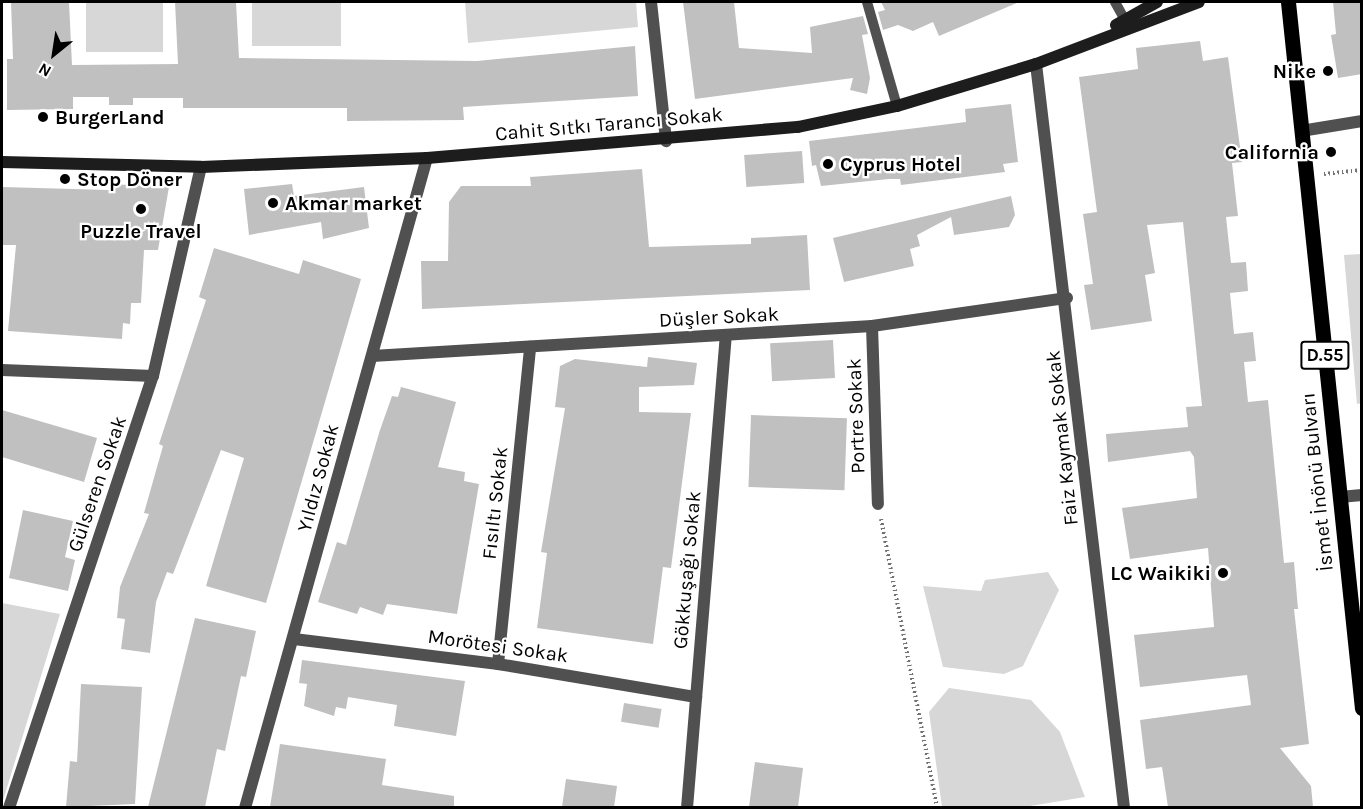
<!DOCTYPE html>
<meta charset="utf-8">
<style>
body{margin:0}
#map{position:relative;width:1363px;height:809px;overflow:hidden;background:#fff;font-family:Karla,sans-serif}
div>[style]{position:absolute}
.green>*{inset:0;background:#d7d7d7;transform-origin:0 0}
.building>*{inset:0;background:#c0c0c0;transform-origin:0 0}
.path>*{height:4px;margin-top:-2px;transform-origin:0;background:repeating-linear-gradient(90deg,#727272 0 1.5px,transparent 0 4.5px)}
.lane>*{height:10px;margin:-5px;padding:0 5px;transform-origin:5px;border-radius:5px;background:#505050}
.street>*{height:12px;margin:-6px;padding:0 6px;transform-origin:6px;border-radius:6px;background:#505050}
.secondary>*{height:12px;margin:-6px;padding:0 6px;transform-origin:6px;border-radius:6px;background:#1d1d1d}
.primary>*{height:15px;margin:-7.5px;padding:0 7.5px;transform-origin:7.5px;border-radius:7.5px;background:#000}
.dots>*{width:16px;height:16px;translate:-50% -50%;box-sizing:border-box;border:3px solid #fff;border-radius:50%}
span{translate:-50% -50%;white-space:nowrap;text-align:center;line-height:1.15;-webkit-text-stroke:4.5px #fff;paint-order:stroke}
.shield-label span{padding:2px 4px;background:#fff;border:2px solid;border-radius:4px;-webkit-text-stroke-width:0}
.shield-label{font-size:18px;color:#000;font-weight:700}
.poi-label{font-size:20px;color:#000;font-weight:700}
.right{translate:-100% -50%;text-align:right}
.left{translate:0 -50%;text-align:left}
.street-label{font-size:20px;color:#000}
.frame{position:absolute;inset:0;border:3px solid #000;pointer-events:none}
.north{position:absolute;left:24px;top:24px;width:60px;height:60px;-webkit-text-stroke:4px #fff;paint-order:stroke;rotate:210deg;font-size:16px;font-weight:700;line-height:24px;text-align:center;color:#000}
.north::after{content:'';display:block;margin:auto;width:21px;height:27px;background:#000;clip-path:polygon(50% 0,100% 100%,50% 72%,0 100%)}
</style>
<div id="map">
<div class="green">
<div style="left:86px;top:2px;width:77px;height:50px"></div>
<div style="left:252px;top:2px;width:89px;height:44px"></div>
<div style="clip-path:polygon(465px 2px,636px 2px,638px 27px,468px 43px)"></div>
<div style="clip-path:polygon(1361px 254px,1362px 403px,1357px 404px,1344px 255px)"></div>
<div style="clip-path:polygon(1048px 572px,1059px 590px,1023px 666px,1004px 674px,943px 667px,923px 586px,981px 591px,985px 580px)"></div>
<div style="clip-path:polygon(2px 603px,60px 614px,2px 804px)"></div>
<div style="clip-path:polygon(949px 688px,1031px 700px,1060px 732px,1085px 797px,1024px 807px,942px 807px,929px 712px)"></div>
</div>
<div class="building">
<div style="clip-path:polygon(11px 2px,69px 2px,72px 65px,178px 64px,175px 2px,236px 2px,239px 58px,477px 61px,635px 46px,638px 96px,463px 107px,464px 120px,347px 121px,347px 108px,183px 108px,183px 98px,133px 98px,133px 105px,109px 105px,109px 97px,73px 97px,73px 109px,7px 110px,7px 59px,13px 59px)"></div>
<div style="clip-path:polygon(683px 2px,734px 2px,739px 48px,812px 53px,810px 27px,863px 16px,868px 34px,862px 35px,870px 78px,867px 94px,850px 90px,853px 78px,695px 99px)"></div>
<div style="clip-path:polygon(881px 2px,1019px 2px,939px 36px,933px 22px,913px 31px,898px 25px,883px 30px,878px 12px,885px 10px)"></div>
<div style="clip-path:polygon(1333px 2px,1362px 2px,1362px 74px,1338px 78px,1331px 35px,1336px 34px)"></div>
<div style="clip-path:polygon(1200px 41px,1203px 61px,1228px 57px,1242px 162px,1232px 163px,1238px 216px,1226px 217px,1231px 263px,1246px 262px,1248px 291px,1230px 293px,1234px 334px,1253px 332px,1256px 361px,1244px 362px,1248px 402px,1268px 400px,1284px 563px,1294px 562px,1298px 609px,1294px 609px,1309px 744px,1280px 748px,1311px 786px,1313px 807px,1168px 807px,1162px 767px,1146px 769px,1140px 720px,1251px 705px,1247px 675px,1140px 687px,1134px 635px,1214px 627px,1208px 548px,1130px 559px,1122px 508px,1197px 498px,1194px 457px,1190px 451px,1108px 462px,1106px 434px,1188px 427px,1186px 407px,1202px 406px,1183px 222px,1147px 225px,1155px 273px,1145px 275px,1152px 321px,1091px 330px,1084px 285px,1093px 284px,1083px 214px,1097px 212px,1079px 77px,1138px 69px,1136px 48px)"></div>
<div style="clip-path:polygon(1011px 104px,1018px 162px,1003px 164px,1005px 172px,901px 185px,900px 179px,889px 179px,821px 186px,816px 165px,812px 166px,809px 141px,966px 122px,965px 109px)"></div>
<div style="left:802px;top:151px;width:32px;height:58px;rotate:86deg"></div>
<div style="clip-path:polygon(642px 169px,649px 247px,751px 244px,751px 238px,807px 235px,810px 290px,422px 309px,421px 261px,448px 261px,449px 202px,461px 186px,531px 186px,530px 177px)"></div>
<div style="clip-path:polygon(109px 184px,169px 187px,158px 250px,144px 250px,141px 303px,131px 303px,130px 324px,123px 323px,122px 339px,8px 331px,16px 245px,2px 245px,2px 187px,109px 190px)"></div>
<div style="clip-path:polygon(292px 184px,294px 196px,364px 187px,369px 228px,323px 239px,321px 222px,249px 235px,244px 189px)"></div>
<div style="clip-path:polygon(1011px 196px,1015px 215px,1009px 227px,954px 235px,951px 217px,917px 235px,920px 246px,910px 249px,914px 266px,844px 282px,833px 238px)"></div>
<div style="clip-path:polygon(214px 248px,299px 274px,303px 260px,361px 279px,266px 603px,206px 586px,244px 458px,221px 450px,173px 574px,167px 572px,156px 602px,150px 653px,121px 649px,125px 619px,117px 618px,120px 587px,149px 514px,144px 513px,163px 446px,159px 444px,206px 300px,199px 297px)"></div>
<div style="left:833px;top:340px;width:38px;height:63px;rotate:87deg"></div>
<div style="clip-path:polygon(648px 357px,697px 363px,694px 385px,639px 387px,639px 412px,691px 413px,671px 568px,663px 567px,653px 644px,537px 628px,547px 553px,541px 552px,565px 408px,555px 407px,560px 366px,575px 359px,647px 367px)"></div>
<div style="clip-path:polygon(401px 387px,456px 402px,438px 467px,465px 472px,464px 481px,479px 484px,457px 614px,387px 604px,383px 615px,360px 607px,357px 614px,318px 602px,337px 542px,346px 545px,380px 430px,392px 396px,398px 397px)"></div>
<div style="clip-path:polygon(2px 410px,97px 438px,84px 482px,2px 457px)"></div>
<div style="left:751px;top:415px;width:96px;height:72px;rotate:2deg"></div>
<div style="clip-path:polygon(23px 510px,73px 521px,65px 557px,75px 560px,68px 591px,9px 578px)"></div>
<div style="clip-path:polygon(195px 618px,256px 631px,246px 677px,241px 676px,225px 751px,217px 749px,205px 807px,148px 807px)"></div>
<div style="clip-path:polygon(302px 660px,465px 681px,456px 736px,394px 726px,397px 705px,348px 697px,346px 709px,336px 707px,334px 716px,304px 706px,307px 684px,299px 683px)"></div>
<div style="clip-path:polygon(81px 684px,142px 687px,135px 804px,66px 807px,70px 761px,77px 762px)"></div>
<div style="left:624px;top:703px;width:38px;height:19px;rotate:9deg"></div>
<div style="clip-path:polygon(280px 744px,386px 759px,382px 785px,454px 796px,454px 807px,270px 807px)"></div>
<div style="clip-path:polygon(755px 762px,803px 768px,798px 807px,749px 807px)"></div>
<div style="clip-path:polygon(566px 779px,617px 786px,614px 807px,562px 807px)"></div>
</div>
<div class="path">
<div style="left:1324px;top:174px;width:38px;rotate:-6deg"></div>
<div style="left:881px;top:519px;width:294px;rotate:79deg"></div>
</div>
<div class="lane">
<div style="left:867px;top:2px;width:108px;rotate:73.9deg"></div>
<div style="left:1115px;top:2px;width:21px;rotate:61deg"></div>
</div>
<div class="street">
<div style="left:651px;top:2px;width:140px;rotate:83.8deg"></div>
<div style="left:1036px;top:64px;width:749px;rotate:83.25deg"></div>
<div style="left:1301px;top:131px;width:62px;rotate:-9.3deg"></div>
<div style="left:872px;top:326px;width:178px;rotate:88.1deg"></div>
<div style="left:372px;top:356px;width:501px;rotate:-3.43deg"></div>
<div style="left:872px;top:326px;width:197px;rotate:-8.2deg"></div>
<div style="left:2px;top:370px;width:151px;rotate:2.3deg"></div>
<div style="left:1340px;top:497px;width:22px;rotate:-5deg"></div>
<div style="left:294px;top:639px;width:206px;rotate:7deg"></div>
<div style="left:498px;top:664px;width:201px;rotate:9.5deg"></div>
<div style="left:498px;top:664px;width:319px;rotate:-84.2deg"></div>
<div style="left:9px;top:808px;width:455px;rotate:-71.6deg"></div>
<div style="left:153px;top:376px;width:214px;rotate:-77.1deg"></div>
<div style="left:245px;top:808px;width:675px;rotate:-74.36deg"></div>
<div style="left:687px;top:808px;width:473px;rotate:-85.3deg"></div>
</div>
<div class="secondary">
<div style="left:1116px;top:25px;width:47px;rotate:-29.3deg"></div>
<div style="left:2px;top:162px;width:199px;rotate:1.4deg"></div>
<div style="left:201px;top:167px;width:226px;rotate:-2.3deg"></div>
<div style="left:427px;top:158px;width:372px;rotate:-4.8deg"></div>
<div style="left:798px;top:127px;width:101px;rotate:-12deg"></div>
<div style="left:897px;top:106px;width:145px;rotate:-16.8deg"></div>
<div style="left:1036px;top:64px;width:174px;rotate:-20.8deg"></div>
</div>
<div class="primary">
<div style="left:1288px;top:2px;width:710px;rotate:84.02deg"></div>
</div>
<div class="dots">
<div style="left:1328px;top:71px;background:#000"></div>
<div style="left:43px;top:117px;background:#000"></div>
<div style="left:1331px;top:152px;background:#000"></div>
<div style="left:828px;top:164px;background:#000"></div>
<div style="left:65px;top:179px;background:#000"></div>
<div style="left:273px;top:203px;background:#000"></div>
<div style="left:141px;top:209px;background:#000"></div>
<div style="left:1223px;top:573px;background:#000"></div>
</div>
<div class="shield-label">
<span style="left:1325px;top:355px">D.55</span>
</div>
<div class="poi-label">
<span class="right" style="left:1316px;top:71px">Nike</span>
<span class="left" style="left:55px;top:117px">BurgerLand</span>
<span class="right" style="left:1319px;top:152px">California</span>
<span class="left" style="left:840px;top:164px">Cyprus Hotel</span>
<span class="left" style="left:77px;top:179px">Stop Döner</span>
<span class="left" style="left:285px;top:203px">Akmar market</span>
<span style="left:141px;top:231px">Puzzle Travel</span>
<span class="right" style="left:1211px;top:573px">LC Waikiki</span>
</div>
<div class="street-label">
<span style="left:609px;top:124px;rotate:-5deg">Cahit Sıtkı Tarancı Sokak</span>
<span style="left:719px;top:317px;rotate:-3deg">Düşler Sokak</span>
<span style="left:856px;top:416px;rotate:-92deg">Portre Sokak</span>
<span style="left:1062px;top:438px;rotate:-96deg">Faiz Kaymak Sokak</span>
<span style="left:318px;top:478px;rotate:-75deg">Yıldız Sokak</span>
<span style="left:1317px;top:482px;rotate:-96deg">İsmet İnönü Bulvarı</span>
<span style="left:97px;top:484px;rotate:-71deg">Gülseren Sokak</span>
<span style="left:495px;top:503px;rotate:-84deg">Fısıltı Sokak</span>
<span style="left:687px;top:570px;rotate:-85deg">Gökkuşağı Sokak</span>
<span style="left:498px;top:646px;rotate:8deg">Morötesi Sokak</span>
</div>
<div class="frame"></div>
<div class="north">N</div>
</div>
